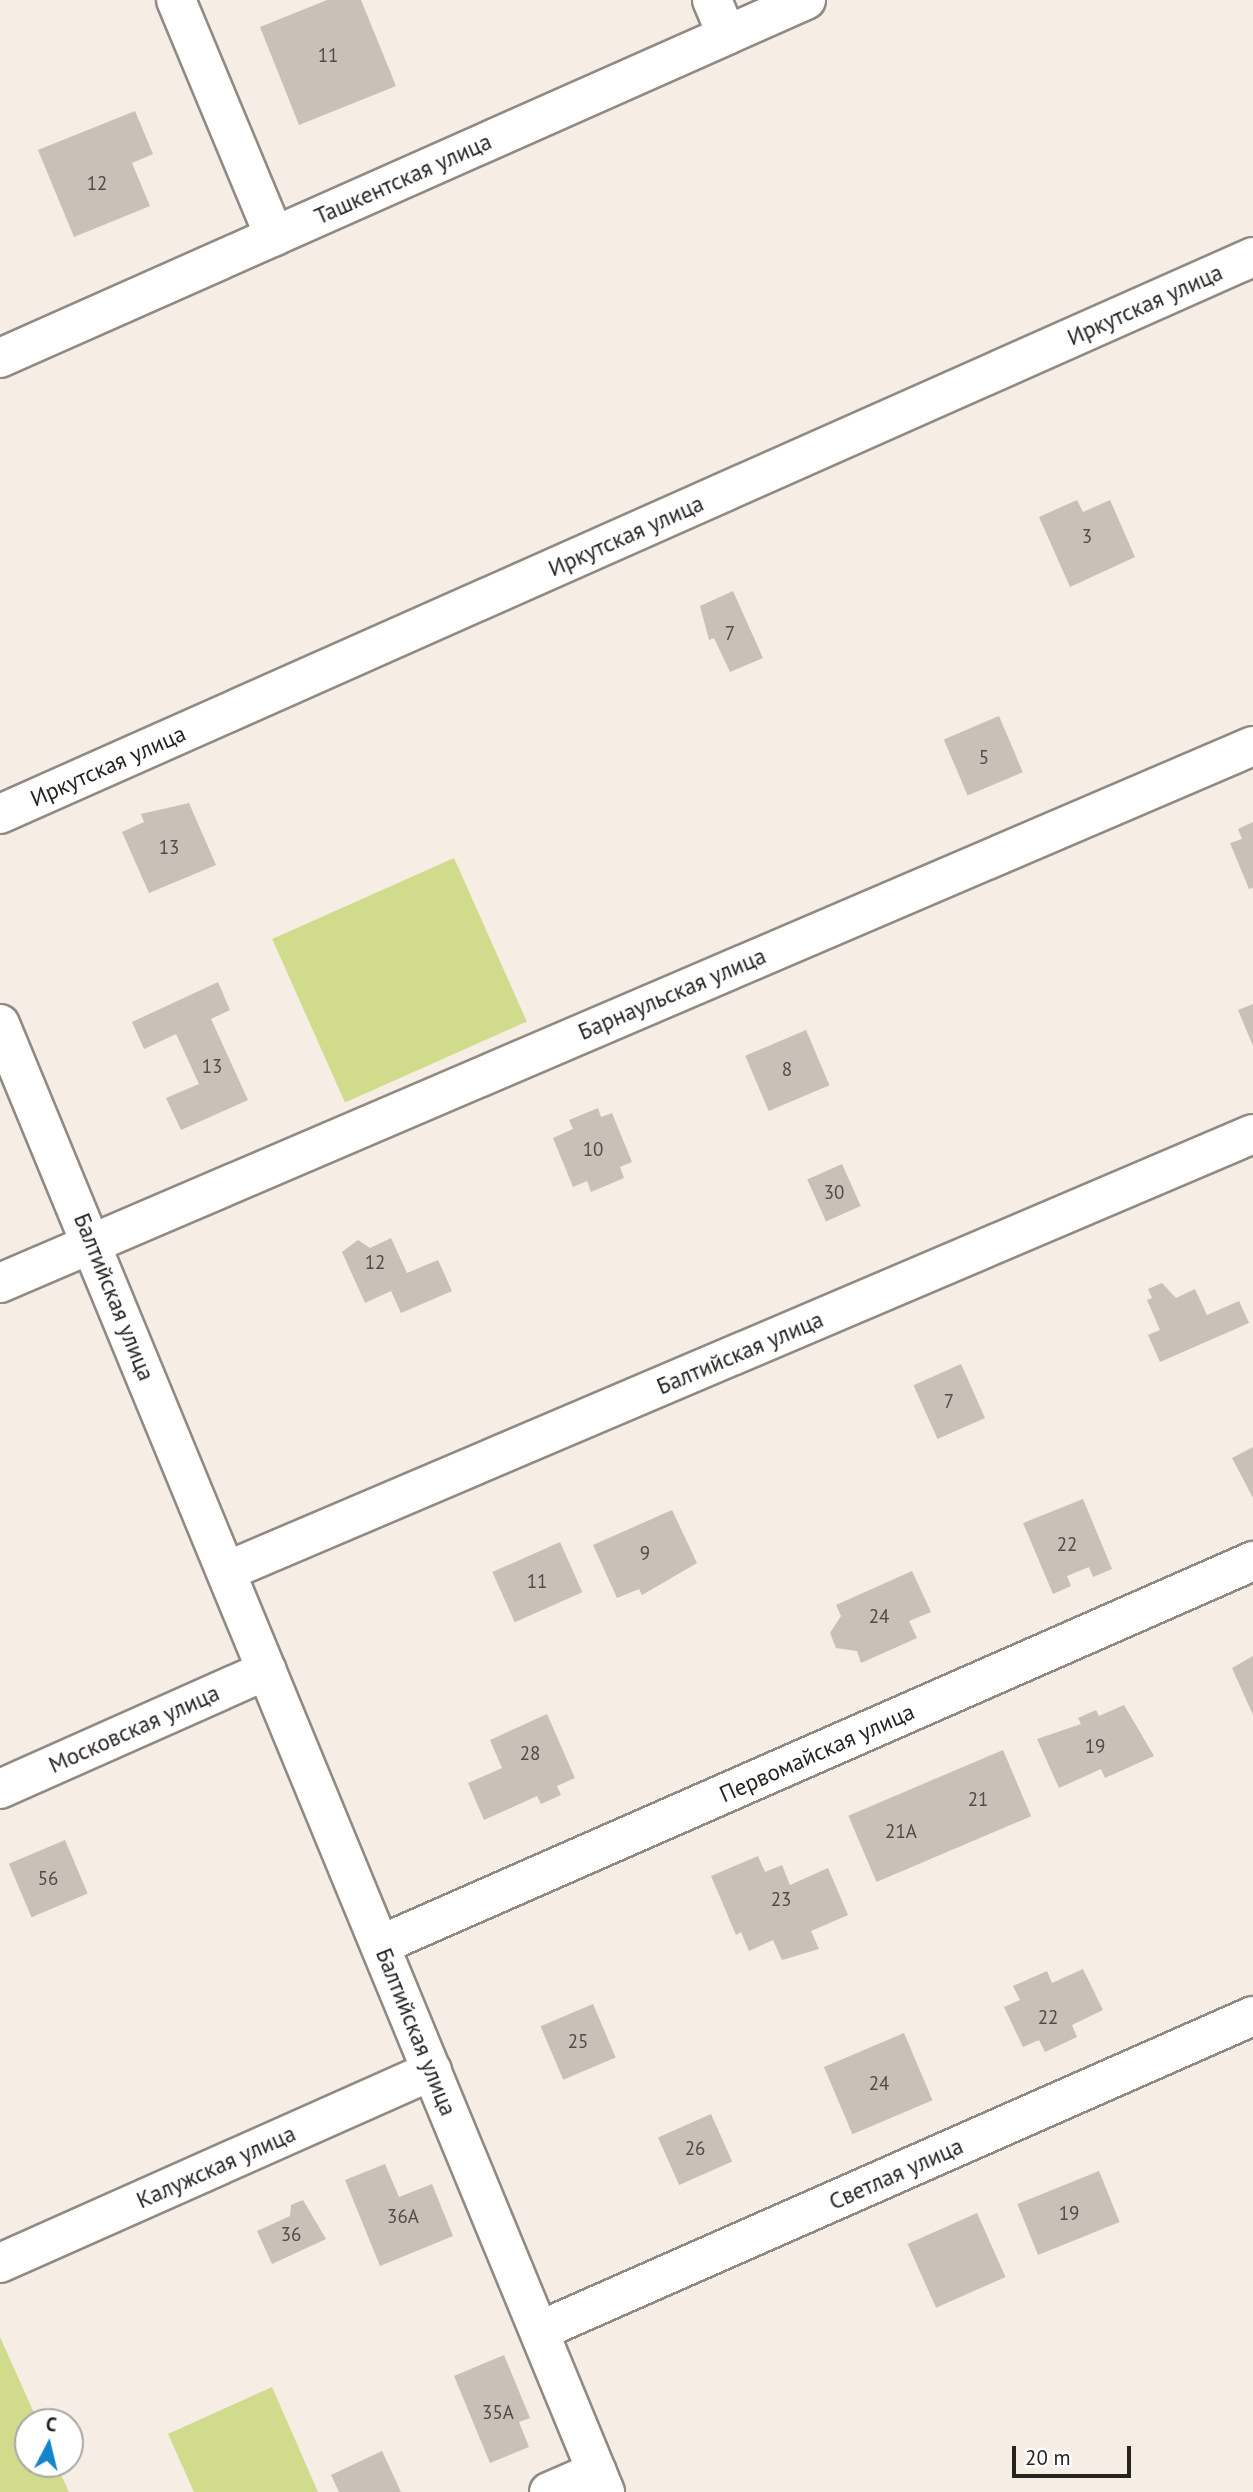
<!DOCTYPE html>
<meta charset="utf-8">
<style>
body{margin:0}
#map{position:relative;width:1253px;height:2492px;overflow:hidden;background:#f6ede4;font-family:"PT Sans",sans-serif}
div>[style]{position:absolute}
.green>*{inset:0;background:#d0db8c;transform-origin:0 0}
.building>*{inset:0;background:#c9c0b8;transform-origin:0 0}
.roads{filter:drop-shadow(2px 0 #918a82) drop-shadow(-2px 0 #918a82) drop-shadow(0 2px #918a82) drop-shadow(0 -2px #918a82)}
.minor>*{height:38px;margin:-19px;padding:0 19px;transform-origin:19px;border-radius:19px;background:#fff}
span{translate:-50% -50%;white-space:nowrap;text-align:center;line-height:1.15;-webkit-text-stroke:5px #fff;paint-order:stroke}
.number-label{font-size:19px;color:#504b46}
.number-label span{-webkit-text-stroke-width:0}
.street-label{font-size:23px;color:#272420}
.north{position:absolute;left:14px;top:2408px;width:70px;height:70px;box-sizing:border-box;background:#fff;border:2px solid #a9a7a6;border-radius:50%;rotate:7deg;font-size:19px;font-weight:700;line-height:28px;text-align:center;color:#272420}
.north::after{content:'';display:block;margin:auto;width:24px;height:32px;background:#1384cd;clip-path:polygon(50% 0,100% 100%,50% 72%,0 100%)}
.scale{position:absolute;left:1012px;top:2446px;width:119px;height:32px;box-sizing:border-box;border:4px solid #272420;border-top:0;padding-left:9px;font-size:21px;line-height:24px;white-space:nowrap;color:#272420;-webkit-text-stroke:5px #fff;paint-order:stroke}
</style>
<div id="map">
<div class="green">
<div style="left:454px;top:858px;width:179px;height:199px;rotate:66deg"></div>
<div style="clip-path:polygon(0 2337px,38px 2422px,28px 2422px,28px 2464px,56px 2464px,69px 2492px,0 2492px)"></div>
<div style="clip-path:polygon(272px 2387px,318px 2492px,194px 2492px,168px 2434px)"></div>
</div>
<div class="building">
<div style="clip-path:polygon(327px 0,361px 0,396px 86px,299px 125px,260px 27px)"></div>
<div style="clip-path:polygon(135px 111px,153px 154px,132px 163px,150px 206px,74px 237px,38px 150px)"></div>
<div style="clip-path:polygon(1077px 500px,1083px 512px,1110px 500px,1135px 557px,1070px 587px,1039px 517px)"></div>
<div style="clip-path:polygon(733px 591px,763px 658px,730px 672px,714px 638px,709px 640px,700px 606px)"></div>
<div style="left:999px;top:716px;width:61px;height:60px;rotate:67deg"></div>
<div style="clip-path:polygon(189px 803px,216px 865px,149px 893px,122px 832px,144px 822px,141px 814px)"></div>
<div style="clip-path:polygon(1253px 822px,1253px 888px,1249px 889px,1230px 843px,1242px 839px,1238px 829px)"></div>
<div style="clip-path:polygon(218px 982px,230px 1010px,211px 1019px,248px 1100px,181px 1130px,166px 1098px,199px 1084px,176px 1034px,144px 1049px,132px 1022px)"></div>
<div style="clip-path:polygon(1253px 1004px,1253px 1046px,1238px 1010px)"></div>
<div style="left:806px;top:1030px;width:60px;height:66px;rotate:67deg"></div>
<div style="clip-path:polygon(598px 1108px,601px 1117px,612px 1113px,632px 1162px,620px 1167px,624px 1178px,591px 1192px,587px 1181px,573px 1187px,553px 1138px,573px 1129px,569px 1120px)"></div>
<div style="left:842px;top:1164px;width:46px;height:38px;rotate:66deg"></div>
<div style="clip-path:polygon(391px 1238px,407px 1273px,438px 1260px,452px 1291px,401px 1313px,391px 1291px,365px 1303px,342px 1252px,358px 1240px,370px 1248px)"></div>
<div style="clip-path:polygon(1162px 1283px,1176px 1298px,1195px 1289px,1207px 1315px,1239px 1301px,1249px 1323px,1160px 1362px,1148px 1335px,1160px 1330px,1147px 1300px,1152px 1298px,1148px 1289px)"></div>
<div style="left:961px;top:1364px;width:59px;height:52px;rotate:66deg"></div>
<div style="clip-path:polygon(1253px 1447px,1253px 1498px,1232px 1458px)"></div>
<div style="clip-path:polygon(1083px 1499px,1112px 1569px,1093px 1577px,1089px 1567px,1067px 1576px,1071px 1586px,1053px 1594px,1023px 1523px)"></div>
<div style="clip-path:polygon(672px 1510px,697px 1563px,642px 1595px,639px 1589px,617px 1598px,593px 1545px)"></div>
<div style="left:560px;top:1542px;width:55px;height:74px;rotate:66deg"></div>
<div style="clip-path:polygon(912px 1571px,931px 1612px,909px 1621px,917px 1638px,861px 1663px,857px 1651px,836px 1648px,830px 1633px,841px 1616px,836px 1605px)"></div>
<div style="clip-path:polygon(1253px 1656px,1253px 1715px,1232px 1668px)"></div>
<div style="clip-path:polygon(1124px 1705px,1154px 1756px,1105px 1778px,1101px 1769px,1059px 1788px,1037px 1739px,1081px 1724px,1078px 1718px,1096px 1710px,1099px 1716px)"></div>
<div style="clip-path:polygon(547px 1714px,575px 1778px,557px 1786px,561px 1795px,541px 1804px,537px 1796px,484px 1820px,468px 1783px,502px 1768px,490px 1740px)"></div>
<div style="left:1003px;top:1750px;width:72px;height:168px;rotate:67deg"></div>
<div style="left:65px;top:1840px;width:58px;height:61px;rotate:67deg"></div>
<div style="clip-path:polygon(758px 1856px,765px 1872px,782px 1865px,790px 1885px,828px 1868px,848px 1915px,811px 1931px,819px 1949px,782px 1960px,773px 1940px,749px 1951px,741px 1932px,736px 1935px,711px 1876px)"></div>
<div style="clip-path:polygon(1083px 1969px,1103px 2010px,1072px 2025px,1077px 2037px,1045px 2052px,1039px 2040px,1023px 2047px,1004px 2007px,1020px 2000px,1013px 1986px,1047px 1971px,1052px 1983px)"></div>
<div style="left:593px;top:2004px;width:58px;height:57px;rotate:67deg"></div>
<div style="left:904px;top:2033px;width:73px;height:87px;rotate:67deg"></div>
<div style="left:711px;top:2114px;width:52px;height:58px;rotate:66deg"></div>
<div style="clip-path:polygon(385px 2164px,399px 2197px,432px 2184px,453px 2236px,380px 2266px,345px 2180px)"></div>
<div style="left:1099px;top:2171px;width:55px;height:88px;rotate:68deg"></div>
<div style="clip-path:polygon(303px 2200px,326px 2239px,272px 2264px,257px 2231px,290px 2216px,291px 2205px)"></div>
<div style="left:977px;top:2213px;width:70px;height:76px;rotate:66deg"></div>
<div style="clip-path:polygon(504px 2355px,530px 2418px,519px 2422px,529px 2447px,490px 2463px,454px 2376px)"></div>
<div style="clip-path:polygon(382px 2451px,401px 2492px,339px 2492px,331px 2475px)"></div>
</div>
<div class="roads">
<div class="minor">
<div style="left:176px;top:0;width:256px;rotate:67.4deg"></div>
<div style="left:712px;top:0;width:38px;rotate:67deg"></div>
<div style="left:0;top:358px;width:882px;rotate:-23.95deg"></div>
<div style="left:0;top:814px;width:1371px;rotate:-23.97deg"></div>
<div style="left:0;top:1024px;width:1588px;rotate:67.6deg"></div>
<div style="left:0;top:1283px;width:1363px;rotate:-23.2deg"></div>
<div style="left:227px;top:1571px;width:1115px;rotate:-23.07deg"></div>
<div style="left:0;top:1789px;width:292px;rotate:-24deg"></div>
<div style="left:380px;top:1945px;width:954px;rotate:-23.74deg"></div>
<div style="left:0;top:2263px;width:473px;rotate:-24deg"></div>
<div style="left:539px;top:2331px;width:780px;rotate:-23.81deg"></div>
<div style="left:549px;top:2492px;width:52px;rotate:-23.6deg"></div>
</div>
</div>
<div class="number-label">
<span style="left:328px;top:56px">11</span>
<span style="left:97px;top:184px">12</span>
<span style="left:1087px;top:537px">3</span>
<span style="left:730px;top:634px">7</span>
<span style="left:984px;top:758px">5</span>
<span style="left:169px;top:848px">13</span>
<span style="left:212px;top:1067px">13</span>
<span style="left:787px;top:1070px">8</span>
<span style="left:593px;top:1150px">10</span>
<span style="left:834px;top:1193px">30</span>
<span style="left:375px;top:1263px">12</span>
<span style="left:949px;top:1402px">7</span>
<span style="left:1067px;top:1545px">22</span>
<span style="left:645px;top:1554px">9</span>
<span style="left:537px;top:1582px">11</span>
<span style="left:879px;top:1617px">24</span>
<span style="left:1095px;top:1747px">19</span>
<span style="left:530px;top:1754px">28</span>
<span style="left:978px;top:1800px">21</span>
<span style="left:901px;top:1832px">21А</span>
<span style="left:48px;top:1879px">56</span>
<span style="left:781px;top:1900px">23</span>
<span style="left:1048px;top:2018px">22</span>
<span style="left:578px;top:2042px">25</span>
<span style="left:879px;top:2084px">24</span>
<span style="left:695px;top:2149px">26</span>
<span style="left:1069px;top:2214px">19</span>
<span style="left:403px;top:2217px">36А</span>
<span style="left:291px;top:2235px">36</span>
<span style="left:498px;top:2413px">35А</span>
</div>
<div class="street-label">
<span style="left:403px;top:179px;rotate:-24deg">Ташкентская улица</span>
<span style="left:1145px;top:305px;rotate:-24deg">Иркутская улица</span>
<span style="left:626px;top:536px;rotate:-24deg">Иркутская улица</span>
<span style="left:108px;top:766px;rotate:-24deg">Иркутская улица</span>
<span style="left:672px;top:994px;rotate:-23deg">Барнаульская улица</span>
<span style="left:114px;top:1297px;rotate:68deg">Балтийская улица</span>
<span style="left:740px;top:1353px;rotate:-23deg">Балтийская улица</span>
<span style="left:134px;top:1729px;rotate:-24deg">Московская улица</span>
<span style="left:817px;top:1753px;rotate:-24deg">Первомайская улица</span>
<span style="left:416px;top:2032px;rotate:68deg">Балтийская улица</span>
<span style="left:216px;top:2167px;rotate:-24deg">Калужская улица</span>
<span style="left:896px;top:2174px;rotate:-24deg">Светлая улица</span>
</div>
<div class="north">С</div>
<div class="scale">20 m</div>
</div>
